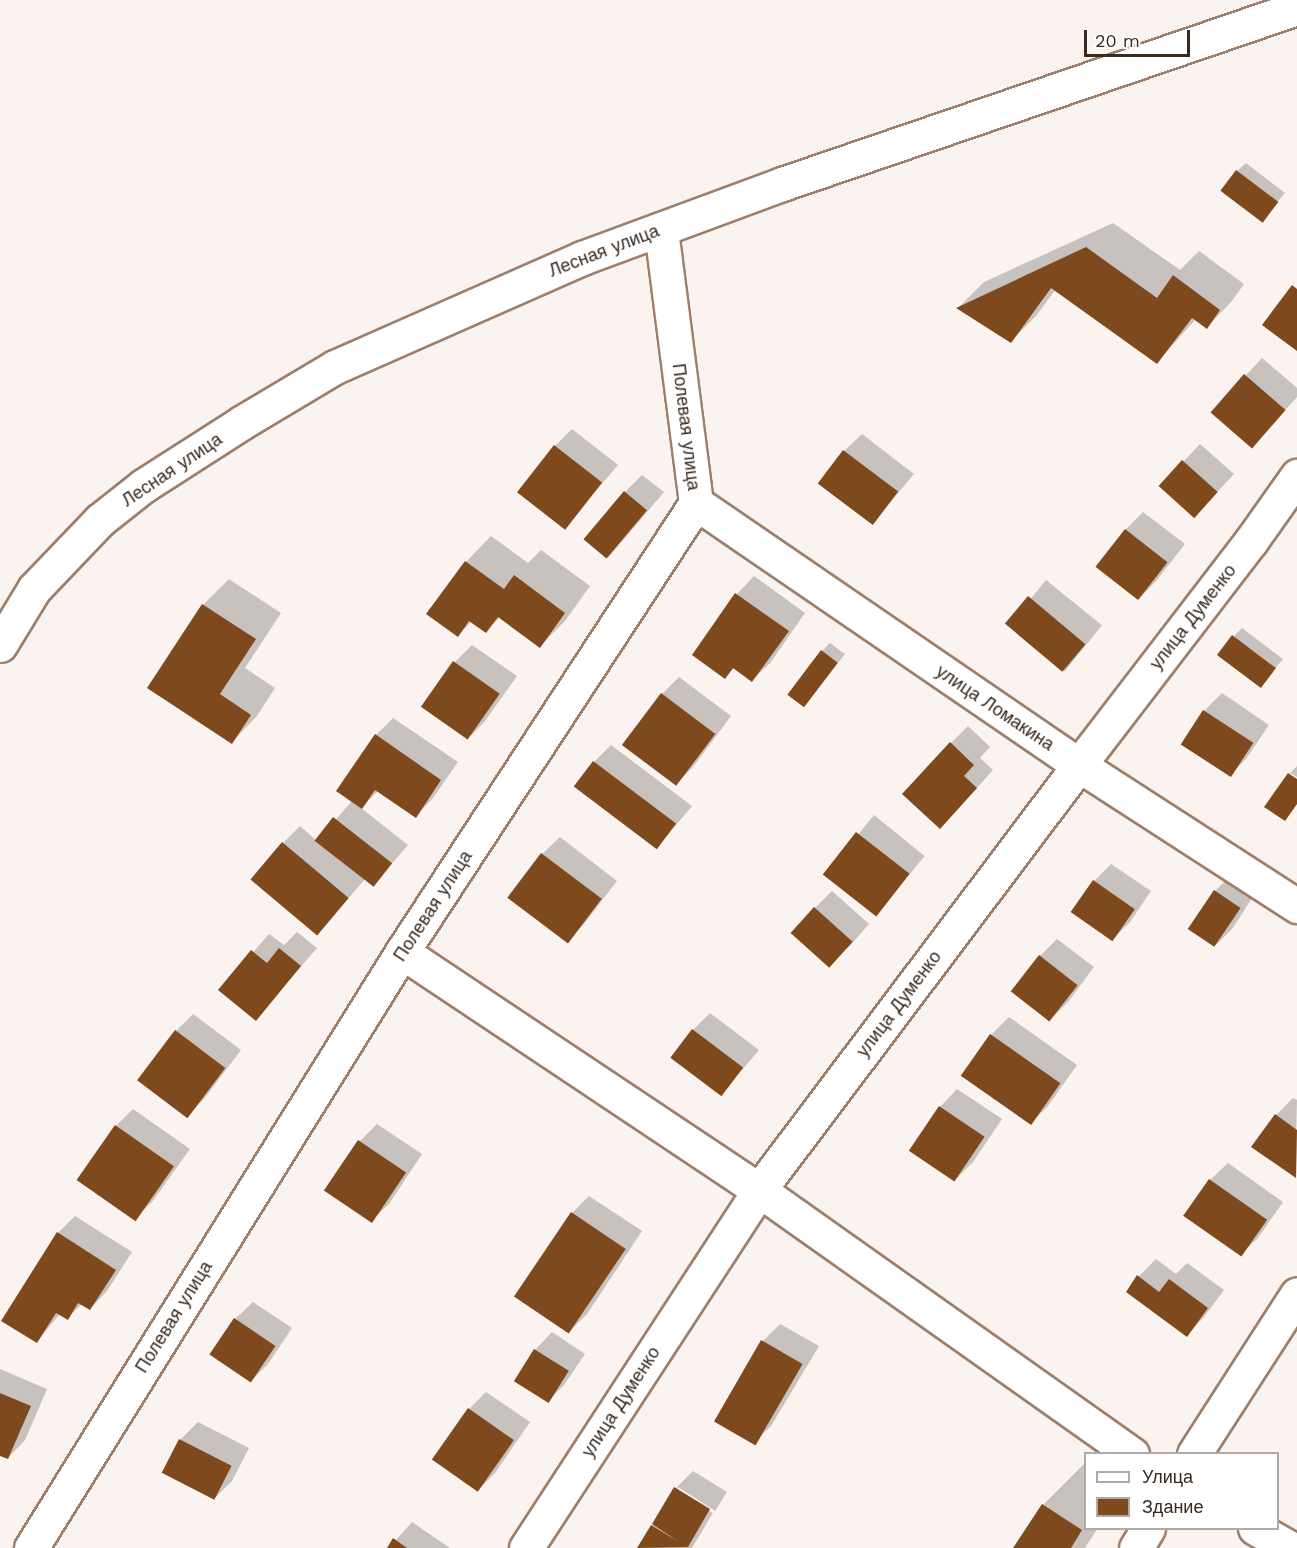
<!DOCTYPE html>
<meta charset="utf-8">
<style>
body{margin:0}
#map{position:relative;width:1297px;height:1548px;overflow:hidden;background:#faf3ef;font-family:"Work Sans",sans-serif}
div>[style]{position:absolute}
.shadow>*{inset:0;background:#0003;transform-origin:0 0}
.building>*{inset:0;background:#7f491e;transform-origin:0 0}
.roads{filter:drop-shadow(2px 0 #9e7f6a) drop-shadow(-2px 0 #9e7f6a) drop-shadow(0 2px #9e7f6a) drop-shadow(0 -2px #9e7f6a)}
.minor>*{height:33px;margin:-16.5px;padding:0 16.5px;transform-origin:16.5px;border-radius:16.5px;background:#fff}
span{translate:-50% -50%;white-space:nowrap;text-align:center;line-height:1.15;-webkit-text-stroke:6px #fff;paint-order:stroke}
.street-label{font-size:18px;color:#372a21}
.legend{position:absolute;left:1084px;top:1452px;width:195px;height:78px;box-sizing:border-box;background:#fff;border:2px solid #afaaa6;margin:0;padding:8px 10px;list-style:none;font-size:18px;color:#372a21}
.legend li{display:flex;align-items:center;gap:12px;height:30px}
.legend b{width:30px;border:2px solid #afaaa6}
.scale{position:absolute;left:1084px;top:30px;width:106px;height:27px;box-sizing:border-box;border:3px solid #372a21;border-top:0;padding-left:8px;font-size:18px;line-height:21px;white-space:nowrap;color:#372a21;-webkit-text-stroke:4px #fff;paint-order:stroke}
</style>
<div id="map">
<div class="shadow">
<div style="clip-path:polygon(1246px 163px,1285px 193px,1262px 221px,1237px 171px)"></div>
<div style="clip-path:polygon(1113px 223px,1180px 270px,1199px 251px,1244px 284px,1232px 301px,1207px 327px,1196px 319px,1157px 362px,1056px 289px,1036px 316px,1011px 341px,959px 307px,984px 282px)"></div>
<div style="clip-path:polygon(1262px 358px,1297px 388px,1297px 397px,1252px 447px,1212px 412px)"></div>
<div style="clip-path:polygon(572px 429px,618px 465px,565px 527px,555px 446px)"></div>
<div style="clip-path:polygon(862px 434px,914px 474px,873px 523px,844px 451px)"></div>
<div style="clip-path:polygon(1200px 444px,1234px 474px,1195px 516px,1183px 462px)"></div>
<div style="clip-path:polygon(642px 475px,664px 492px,608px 558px,625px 492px)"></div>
<div style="clip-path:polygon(1143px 512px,1185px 544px,1156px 581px,1139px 599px,1097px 567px,1126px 529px)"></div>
<div style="clip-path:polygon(491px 536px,528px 563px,541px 550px,590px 586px,565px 621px,540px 646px,500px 617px,486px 631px,472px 621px,458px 635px,466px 562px)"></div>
<div style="clip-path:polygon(754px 576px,805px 613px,770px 663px,752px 680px,735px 667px,725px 677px,694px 655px,737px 594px)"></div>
<div style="clip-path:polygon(229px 579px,281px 613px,245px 668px,275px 688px,257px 716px,232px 742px,149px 688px,203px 605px)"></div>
<div style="left:1046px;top:580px;width:72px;height:59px;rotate:39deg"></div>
<div style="clip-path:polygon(1242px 628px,1283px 659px,1260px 686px,1234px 636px)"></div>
<div style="clip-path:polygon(830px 643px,845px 654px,804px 706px,822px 651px)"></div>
<div style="clip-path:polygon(472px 645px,517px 676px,485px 721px,468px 739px,455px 662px)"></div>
<div style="clip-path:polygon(679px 677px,731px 716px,693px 767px,676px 784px,662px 694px)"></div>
<div style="clip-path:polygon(1222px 693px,1269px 725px,1246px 759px,1229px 776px,1182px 744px,1204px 711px)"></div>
<div style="clip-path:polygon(393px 718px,458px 762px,433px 798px,416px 816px,379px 790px,361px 808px,408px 845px,374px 884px,366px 878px,318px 933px,283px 843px,300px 826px,317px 841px,352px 801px,376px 735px)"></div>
<div style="clip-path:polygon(968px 726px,990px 747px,980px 758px,993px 770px,957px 810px,951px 743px)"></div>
<div style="clip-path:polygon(611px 745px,692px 806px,657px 848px,594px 762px)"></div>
<div style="clip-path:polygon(1297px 766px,1297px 777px,1290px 773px)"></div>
<div style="left:874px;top:815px;width:65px;height:77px;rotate:39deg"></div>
<div style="clip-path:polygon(560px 837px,617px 881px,584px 924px,566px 941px,509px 897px,542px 854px)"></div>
<div style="clip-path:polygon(1111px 864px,1151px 891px,1130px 922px,1113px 939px,1094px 881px)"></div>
<div style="clip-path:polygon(1232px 874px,1257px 890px,1233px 928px,1216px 945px,1215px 891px)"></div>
<div style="clip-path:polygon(832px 891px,869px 924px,847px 949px,815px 908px)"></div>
<div style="clip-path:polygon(297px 932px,317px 948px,256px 1019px,220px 990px,269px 934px,284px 945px)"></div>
<div style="clip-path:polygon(1057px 939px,1094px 967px,1068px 1002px,1051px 1019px,1040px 956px)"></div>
<div style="clip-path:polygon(710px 1013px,759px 1050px,721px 1095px,693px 1030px)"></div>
<div style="clip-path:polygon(193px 1014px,241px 1050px,204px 1099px,187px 1116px,176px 1031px)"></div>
<div style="clip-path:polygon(1009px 1017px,1077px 1065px,1048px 1106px,1031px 1123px,963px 1076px,991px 1035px)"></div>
<div style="clip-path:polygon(957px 1089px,1002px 1119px,973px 1162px,955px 1180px,940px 1107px)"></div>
<div style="clip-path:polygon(1293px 1098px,1297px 1100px,1295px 1176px,1276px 1115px)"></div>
<div style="clip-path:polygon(133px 1109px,190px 1149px,152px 1202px,134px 1219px,116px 1126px)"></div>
<div style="clip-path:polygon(377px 1124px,422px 1154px,389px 1204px,371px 1221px,326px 1191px,360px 1141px)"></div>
<div style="clip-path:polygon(1228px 1163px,1283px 1202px,1258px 1238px,1240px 1255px,1210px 1180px)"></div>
<div style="clip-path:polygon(589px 1196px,642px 1231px,587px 1314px,570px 1331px,572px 1213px)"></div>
<div style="clip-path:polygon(75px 1216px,132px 1252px,107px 1291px,90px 1309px,82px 1304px,67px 1318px,60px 1314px,36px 1342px,58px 1233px)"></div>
<div style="clip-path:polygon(1156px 1259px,1176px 1274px,1187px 1263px,1224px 1290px,1204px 1317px,1187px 1335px,1139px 1276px)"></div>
<div style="clip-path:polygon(253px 1302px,292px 1328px,268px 1364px,251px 1381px,235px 1319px)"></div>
<div style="clip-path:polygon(780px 1324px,819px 1346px,771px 1426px,753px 1443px,715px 1420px,763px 1341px)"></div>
<div style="clip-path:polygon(552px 1332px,585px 1354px,564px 1385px,547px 1402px,535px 1350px)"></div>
<div style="clip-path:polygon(0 1369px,47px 1389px,25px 1440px,8px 1458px,0 1455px)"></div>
<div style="clip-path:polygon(486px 1392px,530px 1422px,495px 1473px,478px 1490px,469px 1409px)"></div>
<div style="clip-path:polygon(198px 1422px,249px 1448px,232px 1481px,215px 1498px,164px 1472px,181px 1439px)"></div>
<div style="clip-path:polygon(1086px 1462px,1086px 1528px,1098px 1528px,1085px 1548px,1015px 1548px,1043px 1505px)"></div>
<div style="clip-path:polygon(693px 1471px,727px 1492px,715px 1511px,678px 1487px,678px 1491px,713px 1513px,692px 1548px,638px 1548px,676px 1488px)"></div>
<div style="clip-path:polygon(412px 1522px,450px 1548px,389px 1548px)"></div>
</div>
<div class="building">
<div style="left:1236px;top:170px;width:53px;height:26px;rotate:37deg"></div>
<div style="clip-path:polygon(1086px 247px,1157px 298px,1173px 275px,1220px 310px,1207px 329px,1192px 318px,1157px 364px,1051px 288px,1011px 343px,956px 308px)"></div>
<div style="clip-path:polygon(1292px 285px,1297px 289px,1297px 351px,1262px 325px)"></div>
<div style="left:1244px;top:374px;width:55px;height:51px;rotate:41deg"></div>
<div style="left:554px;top:445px;width:61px;height:60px;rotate:38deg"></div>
<div style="left:843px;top:450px;width:69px;height:42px;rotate:37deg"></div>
<div style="left:1182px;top:460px;width:48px;height:35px;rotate:42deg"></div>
<div style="left:624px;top:491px;width:30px;height:63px;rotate:40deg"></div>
<div style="left:1125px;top:529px;width:54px;height:48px;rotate:38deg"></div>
<div style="clip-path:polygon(465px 561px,504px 589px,514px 575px,565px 613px,540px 648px,498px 617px,486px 633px,469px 621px,458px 637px,426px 614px)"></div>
<div style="clip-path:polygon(735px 593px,789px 631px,752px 682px,733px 668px,725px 679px,692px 655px)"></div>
<div style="left:1028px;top:596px;width:75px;height:36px;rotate:40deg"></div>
<div style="clip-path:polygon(202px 604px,256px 639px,220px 694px,251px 715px,232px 744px,147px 688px)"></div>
<div style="left:1232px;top:635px;width:55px;height:25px;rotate:37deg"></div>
<div style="left:821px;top:650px;width:21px;height:56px;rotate:37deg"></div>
<div style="left:453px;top:661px;width:57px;height:56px;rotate:35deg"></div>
<div style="left:661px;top:693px;width:68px;height:65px;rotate:37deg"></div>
<div style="left:1203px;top:710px;width:60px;height:41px;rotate:33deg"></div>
<div style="clip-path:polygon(375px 734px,441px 780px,416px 818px,375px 790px,362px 809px,336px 791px)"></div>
<div style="clip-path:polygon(950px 742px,974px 765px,964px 776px,977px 788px,940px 829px,902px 794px)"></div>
<div style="left:593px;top:761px;width:104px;height:32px;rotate:37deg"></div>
<div style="clip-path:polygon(1288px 773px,1297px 779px,1297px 804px,1285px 821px,1264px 807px)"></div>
<div style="left:333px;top:817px;width:75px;height:30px;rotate:38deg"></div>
<div style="left:856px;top:832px;width:68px;height:54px;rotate:38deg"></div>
<div style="left:282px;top:842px;width:87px;height:49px;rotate:40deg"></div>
<div style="left:541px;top:853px;width:76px;height:56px;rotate:37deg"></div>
<div style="left:1093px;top:880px;width:51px;height:39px;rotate:35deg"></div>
<div style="left:1214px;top:890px;width:32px;height:47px;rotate:34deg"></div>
<div style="left:814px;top:907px;width:52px;height:35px;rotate:42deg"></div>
<div style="clip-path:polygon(279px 948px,301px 966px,256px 1021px,218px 990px,251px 950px,267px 963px)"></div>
<div style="left:1039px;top:955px;width:49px;height:46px;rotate:38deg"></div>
<div style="left:692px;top:1029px;width:64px;height:36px;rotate:37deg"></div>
<div style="left:175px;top:1030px;width:63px;height:63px;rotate:37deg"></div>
<div style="left:990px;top:1034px;width:86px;height:51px;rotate:35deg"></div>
<div style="left:939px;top:1106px;width:55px;height:54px;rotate:34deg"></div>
<div style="clip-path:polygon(1275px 1114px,1297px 1130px,1296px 1178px,1251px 1147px)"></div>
<div style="left:115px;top:1125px;width:72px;height:67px;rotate:35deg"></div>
<div style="left:358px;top:1140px;width:58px;height:61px;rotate:34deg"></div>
<div style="left:1209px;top:1179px;width:71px;height:45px;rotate:35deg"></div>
<div style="left:571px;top:1212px;width:66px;height:102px;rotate:34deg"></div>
<div style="clip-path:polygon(57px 1232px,116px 1270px,90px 1310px,78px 1303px,68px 1320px,56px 1313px,37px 1343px,1px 1321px)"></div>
<div style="clip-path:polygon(1137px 1275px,1159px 1292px,1169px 1279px,1208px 1308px,1187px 1337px,1126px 1292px)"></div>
<div style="left:234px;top:1318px;width:50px;height:44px;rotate:34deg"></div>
<div style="left:761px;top:1340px;width:48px;height:94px;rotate:30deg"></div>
<div style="left:534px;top:1349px;width:41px;height:38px;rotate:32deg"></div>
<div style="clip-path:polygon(0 1393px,31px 1406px,8px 1459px,0 1456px)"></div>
<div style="left:468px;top:1408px;width:56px;height:63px;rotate:35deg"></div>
<div style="left:179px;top:1439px;width:59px;height:38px;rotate:27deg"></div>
<div style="clip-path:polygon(674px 1487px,710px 1509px,688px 1547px,637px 1548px,651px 1525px,679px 1542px,652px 1524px)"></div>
<div style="clip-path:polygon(1042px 1504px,1082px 1530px,1071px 1548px,1013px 1548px)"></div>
<div style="clip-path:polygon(393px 1538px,407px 1548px,387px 1548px)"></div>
</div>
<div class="roads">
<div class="minor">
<div style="left:696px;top:503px;width:464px;rotate:34.4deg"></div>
<div style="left:1079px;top:765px;width:260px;rotate:32.9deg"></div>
<div style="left:0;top:645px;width:66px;rotate:-58.7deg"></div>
<div style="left:34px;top:589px;width:95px;rotate:-46.3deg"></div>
<div style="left:100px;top:520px;width:55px;rotate:-38.3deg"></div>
<div style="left:143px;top:486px;width:117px;rotate:-32.7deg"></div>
<div style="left:241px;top:423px;width:109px;rotate:-30.8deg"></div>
<div style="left:335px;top:367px;width:270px;rotate:-23.8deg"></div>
<div style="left:582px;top:258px;width:213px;rotate:-20.3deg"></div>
<div style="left:782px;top:184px;width:544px;rotate:-18.87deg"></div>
<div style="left:402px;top:952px;width:429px;rotate:33.7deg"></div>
<div style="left:759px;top:1190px;width:457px;rotate:35.3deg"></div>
<div style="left:1194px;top:1454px;width:190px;rotate:-57.2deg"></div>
<div style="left:1255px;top:1528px;width:40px;rotate:29.7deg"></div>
<div style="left:31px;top:1548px;width:702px;rotate:-58.1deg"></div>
<div style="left:402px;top:952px;width:537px;rotate:-56.78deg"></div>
<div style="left:696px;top:503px;width:276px;rotate:-97.3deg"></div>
<div style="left:526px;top:1548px;width:427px;rotate:-56.9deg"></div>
<div style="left:759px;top:1190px;width:532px;rotate:-53.02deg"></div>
<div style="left:1079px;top:765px;width:282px;rotate:-52.5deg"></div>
<div style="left:1251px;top:541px;width:80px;rotate:-54.7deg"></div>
<div style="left:1136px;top:1548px;width:23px;rotate:-59deg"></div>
</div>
</div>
<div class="street-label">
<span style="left:604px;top:251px;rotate:-21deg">Лесная улица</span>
<span style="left:686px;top:427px;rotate:83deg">Полевая улица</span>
<span style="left:172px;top:470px;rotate:-34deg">Лесная улица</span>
<span style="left:1193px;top:617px;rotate:-52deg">улица Думенко</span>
<span style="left:995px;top:708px;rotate:34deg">улица Ломакина</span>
<span style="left:433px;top:906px;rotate:-57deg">Полевая улица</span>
<span style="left:899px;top:1004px;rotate:-53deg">улица Думенко</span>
<span style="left:174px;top:1317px;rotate:-58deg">Полевая улица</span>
<span style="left:621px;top:1402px;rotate:-57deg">улица Думенко</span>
</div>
<ul class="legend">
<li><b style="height:8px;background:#fff"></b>Улица</li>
<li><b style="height:16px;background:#7f491e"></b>Здание</li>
</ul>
<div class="scale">20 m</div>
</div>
